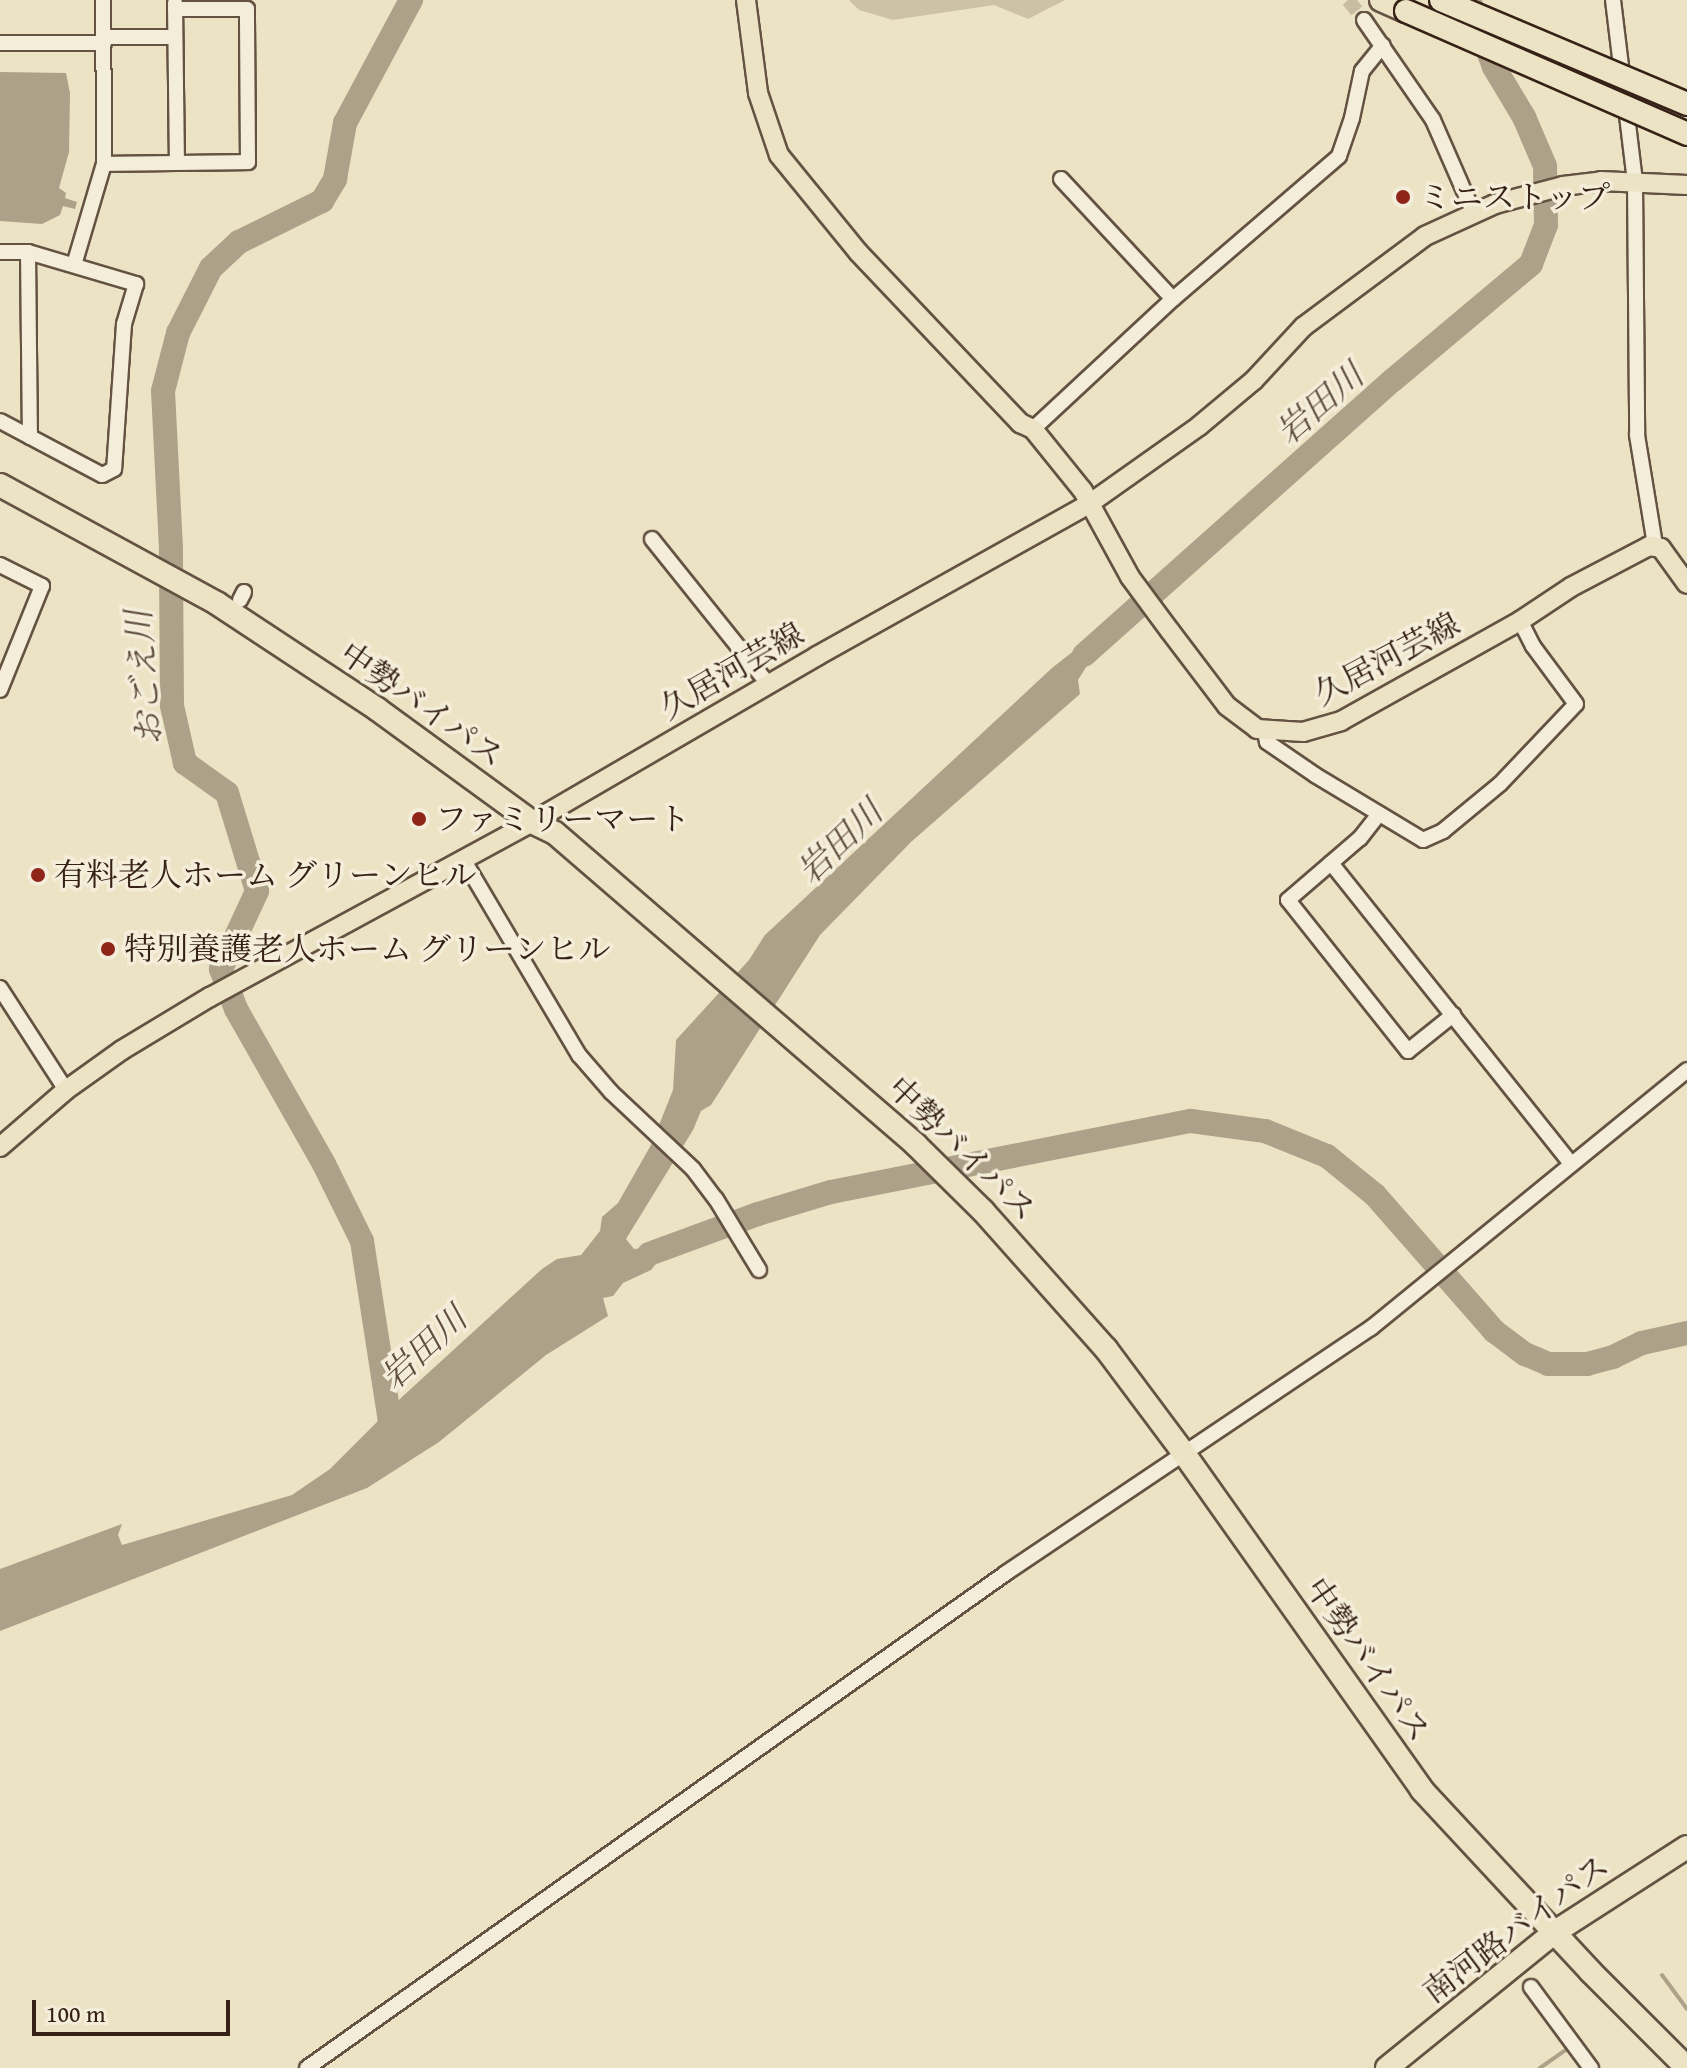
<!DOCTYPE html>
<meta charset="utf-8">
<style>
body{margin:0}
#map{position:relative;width:1687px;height:2068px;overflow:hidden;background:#ece3c4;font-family:"Gentium Book Plus","Noto Serif JP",serif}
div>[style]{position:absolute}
.green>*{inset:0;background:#cdc2a6}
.water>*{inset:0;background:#aea189}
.stream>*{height:4px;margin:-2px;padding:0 2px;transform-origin:2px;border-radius:2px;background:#aea189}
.river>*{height:24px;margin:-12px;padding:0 12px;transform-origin:12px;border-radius:12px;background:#aea189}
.minor-tunnel>*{height:14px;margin-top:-7px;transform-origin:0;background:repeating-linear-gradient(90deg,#c8bca1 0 14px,transparent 0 21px)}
.roads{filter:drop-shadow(2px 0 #645242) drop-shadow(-2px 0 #645242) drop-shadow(0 2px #645242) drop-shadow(0 -2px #645242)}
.minor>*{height:14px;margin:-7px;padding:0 7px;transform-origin:7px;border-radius:7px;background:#f3edd9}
.major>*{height:18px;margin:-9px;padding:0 9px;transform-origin:9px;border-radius:9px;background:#ece3c4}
.highway>*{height:22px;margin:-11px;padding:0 11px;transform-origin:11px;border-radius:11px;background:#ece3c4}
.bridges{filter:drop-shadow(2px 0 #362116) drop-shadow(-2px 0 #362116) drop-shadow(0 2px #362116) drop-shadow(0 -2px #362116)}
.highway-bridge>*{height:22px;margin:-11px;padding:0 11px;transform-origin:11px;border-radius:11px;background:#ece3c4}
.dots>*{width:22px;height:22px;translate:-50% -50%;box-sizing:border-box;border:4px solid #f3edd9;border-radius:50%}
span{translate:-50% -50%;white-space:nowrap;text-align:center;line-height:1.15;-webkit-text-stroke:7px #f3edd9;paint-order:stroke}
.poi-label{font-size:32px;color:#362116}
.left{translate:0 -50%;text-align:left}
.street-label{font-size:32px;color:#362116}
.water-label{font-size:34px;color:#604e3e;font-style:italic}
.scale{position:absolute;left:32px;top:2000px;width:198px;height:36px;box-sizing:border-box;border:4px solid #362116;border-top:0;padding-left:10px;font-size:24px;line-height:28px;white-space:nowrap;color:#362116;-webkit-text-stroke:6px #f3edd9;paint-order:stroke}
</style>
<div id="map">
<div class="green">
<div style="clip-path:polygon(849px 0,1065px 0,1028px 19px,994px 5px,893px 20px,859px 10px)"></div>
</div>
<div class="water">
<div style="clip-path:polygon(0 72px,66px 73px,70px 93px,69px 152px,59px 188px,66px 193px,65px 198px,77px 202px,75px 209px,63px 206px,60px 215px,42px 224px,0 221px)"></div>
<div style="clip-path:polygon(1118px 616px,1078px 680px,1080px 694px,911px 842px,820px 935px,711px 1105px,701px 1111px,693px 1130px,626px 1239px,634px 1249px,692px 1243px,659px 1260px,651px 1270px,623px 1283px,613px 1296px,603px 1298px,608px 1316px,546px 1355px,439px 1442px,367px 1488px,0 1631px,0 1569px,122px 1524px,118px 1535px,122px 1545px,292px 1495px,330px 1469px,403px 1396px,542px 1269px,557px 1259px,581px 1255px,600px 1231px,602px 1217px,618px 1203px,651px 1145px,673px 1090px,676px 1040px,749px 960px,765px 935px,1052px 668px)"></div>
</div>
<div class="stream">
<div style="left:1662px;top:1975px;width:42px;rotate:53.7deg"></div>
<div style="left:1540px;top:2068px;width:32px;rotate:-35deg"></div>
</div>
<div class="river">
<div style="left:1084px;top:655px;width:414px;rotate:-41.7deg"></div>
<div style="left:1393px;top:380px;width:180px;rotate:-40deg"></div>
<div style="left:1531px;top:264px;width:42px;rotate:-69deg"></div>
<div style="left:1546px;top:225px;width:59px;rotate:-91deg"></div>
<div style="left:1545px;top:166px;width:53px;rotate:-113.2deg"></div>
<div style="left:1524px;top:117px;width:58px;rotate:-121deg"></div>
<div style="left:1494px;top:67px;width:72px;rotate:-110.5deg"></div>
<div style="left:649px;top:1254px;width:116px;rotate:-20.2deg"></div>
<div style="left:758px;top:1214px;width:76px;rotate:-16.8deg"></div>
<div style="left:831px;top:1192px;width:367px;rotate:-11.2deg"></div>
<div style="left:1191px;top:1121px;width:75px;rotate:7.7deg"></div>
<div style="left:1265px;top:1131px;width:67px;rotate:22deg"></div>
<div style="left:1327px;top:1156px;width:62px;rotate:39.1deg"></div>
<div style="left:1375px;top:1195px;width:181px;rotate:48.8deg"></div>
<div style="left:1494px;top:1331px;width:39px;rotate:37deg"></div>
<div style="left:1525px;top:1354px;width:25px;rotate:23deg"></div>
<div style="left:1548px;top:1364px;width:39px"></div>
<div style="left:1587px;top:1364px;width:27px;rotate:-15deg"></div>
<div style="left:1613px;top:1357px;width:32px;rotate:-26deg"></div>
<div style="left:1642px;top:1343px;width:46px;rotate:-12.5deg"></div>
<div style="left:390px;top:1422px;width:183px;rotate:-98.8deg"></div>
<div style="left:362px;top:1241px;width:86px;rotate:-116.3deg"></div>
<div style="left:324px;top:1164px;width:178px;rotate:-119.6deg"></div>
<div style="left:236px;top:1009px;width:43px;rotate:-110.6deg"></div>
<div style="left:221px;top:969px;width:86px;rotate:-65.2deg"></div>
<div style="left:257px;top:891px;width:102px;rotate:-107deg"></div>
<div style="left:227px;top:793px;width:52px;rotate:-144.5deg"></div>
<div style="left:185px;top:763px;width:58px;rotate:-102.8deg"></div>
<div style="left:172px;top:706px;width:157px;rotate:-90.4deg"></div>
<div style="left:171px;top:549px;width:158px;rotate:-92.9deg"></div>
<div style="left:163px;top:391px;width:60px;rotate:-75.5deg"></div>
<div style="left:178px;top:333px;width:73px;rotate:-63.1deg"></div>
<div style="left:211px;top:268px;width:38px;rotate:-43deg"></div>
<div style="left:239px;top:242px;width:93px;rotate:-26.3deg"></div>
<div style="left:322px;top:201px;width:26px;rotate:-59deg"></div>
<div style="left:335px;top:179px;width:57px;rotate:-79.9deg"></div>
<div style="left:345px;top:123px;width:140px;rotate:-61.8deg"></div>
</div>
<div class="minor-tunnel">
<div style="left:1348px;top:0;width:26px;rotate:51deg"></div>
</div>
<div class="roads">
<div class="minor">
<div style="left:1613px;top:0;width:183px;rotate:83.1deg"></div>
<div style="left:1635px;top:182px;width:253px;rotate:89.5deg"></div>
<div style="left:1637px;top:435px;width:111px;rotate:80.7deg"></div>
<div style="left:175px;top:3px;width:159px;rotate:89.3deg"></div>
<div style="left:1364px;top:20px;width:121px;rotate:55.4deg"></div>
<div style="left:1433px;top:120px;width:103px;rotate:66.4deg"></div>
<div style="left:103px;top:37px;width:72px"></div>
<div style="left:0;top:43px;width:104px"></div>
<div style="left:104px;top:164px;width:144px;rotate:-0.8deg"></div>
<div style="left:248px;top:162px;width:153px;rotate:-90.4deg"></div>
<div style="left:247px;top:9px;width:72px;rotate:180deg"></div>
<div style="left:1061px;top:179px;width:164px;rotate:47deg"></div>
<div style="left:0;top:252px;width:28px"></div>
<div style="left:28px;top:252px;width:113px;rotate:16.5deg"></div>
<div style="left:136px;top:284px;width:42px;rotate:106.7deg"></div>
<div style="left:124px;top:324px;width:145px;rotate:93.9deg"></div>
<div style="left:114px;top:469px;width:13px;rotate:153deg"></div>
<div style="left:102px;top:475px;width:115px;rotate:-152.1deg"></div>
<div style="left:28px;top:252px;width:185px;rotate:89.4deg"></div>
<div style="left:74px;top:265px;width:105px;rotate:-73.5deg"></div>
<div style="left:104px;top:164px;width:164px;rotate:-90.3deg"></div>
<div style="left:1033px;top:429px;width:191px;rotate:-42.9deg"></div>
<div style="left:1173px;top:299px;width:219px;rotate:-40.7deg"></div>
<div style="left:1339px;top:156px;width:40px;rotate:-71.1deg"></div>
<div style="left:1352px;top:118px;width:48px;rotate:-78deg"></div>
<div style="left:1362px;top:71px;width:33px;rotate:-51deg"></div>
<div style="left:652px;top:539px;width:186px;rotate:51.3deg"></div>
<div style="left:0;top:565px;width:47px;rotate:26.6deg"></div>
<div style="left:42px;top:586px;width:112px;rotate:112deg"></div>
<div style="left:240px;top:600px;width:9px;rotate:-63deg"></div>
<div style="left:1265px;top:731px;width:11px;rotate:80deg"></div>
<div style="left:1267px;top:742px;width:58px;rotate:34.5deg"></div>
<div style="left:1315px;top:775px;width:126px;rotate:31deg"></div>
<div style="left:1423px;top:840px;width:22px;rotate:-24deg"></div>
<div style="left:1443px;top:831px;width:74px;rotate:-39.5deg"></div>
<div style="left:1500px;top:784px;width:110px;rotate:-46.5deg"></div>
<div style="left:1576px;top:704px;width:72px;rotate:-126.6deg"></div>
<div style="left:1533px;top:646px;width:28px;rotate:-117deg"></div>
<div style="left:1379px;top:814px;width:31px;rotate:128deg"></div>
<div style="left:1360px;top:838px;width:95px;rotate:139.3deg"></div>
<div style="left:1288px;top:900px;width:193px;rotate:51.5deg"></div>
<div style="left:1408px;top:1051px;width:58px;rotate:-38.7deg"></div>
<div style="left:463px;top:859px;width:228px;rotate:59.4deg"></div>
<div style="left:579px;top:1055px;width:49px;rotate:49.1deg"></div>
<div style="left:611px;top:1092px;width:112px;rotate:43.2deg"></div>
<div style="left:693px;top:1169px;width:38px;rotate:53deg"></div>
<div style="left:716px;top:1199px;width:83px;rotate:58.8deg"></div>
<div style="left:1331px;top:863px;width:385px;rotate:51.4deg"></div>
<div style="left:0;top:988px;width:121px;rotate:57.1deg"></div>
<div style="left:1531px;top:1987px;width:101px;rotate:53.5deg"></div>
<div style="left:307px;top:2068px;width:857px;rotate:-35.3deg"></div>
<div style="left:1006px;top:1573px;width:440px;rotate:-33.9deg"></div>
<div style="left:1371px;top:1328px;width:408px;rotate:-39.2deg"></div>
</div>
<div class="major">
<div style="left:746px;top:0;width:94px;rotate:82.6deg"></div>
<div style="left:758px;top:93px;width:65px;rotate:71.3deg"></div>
<div style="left:779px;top:155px;width:125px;rotate:50.8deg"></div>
<div style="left:858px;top:252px;width:236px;rotate:46.5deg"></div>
<div style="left:1020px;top:423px;width:14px;rotate:25deg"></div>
<div style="left:1033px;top:429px;width:80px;rotate:51.1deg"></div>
<div style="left:1083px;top:491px;width:98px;rotate:61.3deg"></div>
<div style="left:1130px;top:577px;width:67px;rotate:53.5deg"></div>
<div style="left:1170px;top:631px;width:94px;rotate:52.8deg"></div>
<div style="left:1227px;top:706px;width:38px;rotate:37deg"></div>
<div style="left:1257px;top:729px;width:46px;rotate:3.7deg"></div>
<div style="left:1303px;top:732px;width:40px;rotate:-16deg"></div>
<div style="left:1341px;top:721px;width:205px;rotate:-29.2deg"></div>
<div style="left:1520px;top:621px;width:61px;rotate:-33.7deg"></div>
<div style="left:1571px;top:587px;width:88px;rotate:-27.7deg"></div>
<div style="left:1649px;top:546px;width:12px;rotate:9deg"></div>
<div style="left:1661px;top:548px;width:44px;rotate:54.2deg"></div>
<div style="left:0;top:1147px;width:87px;rotate:-40.8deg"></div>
<div style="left:66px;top:1090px;width:69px;rotate:-35.5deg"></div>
<div style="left:122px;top:1050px;width:103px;rotate:-31.1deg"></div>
<div style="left:210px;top:997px;width:366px;rotate:-28.5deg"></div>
<div style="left:532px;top:822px;width:330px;rotate:-30.2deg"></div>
<div style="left:817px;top:656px;width:312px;rotate:-29.2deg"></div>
<div style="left:1089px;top:504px;width:135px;rotate:-35.3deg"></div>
<div style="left:1199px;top:426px;width:72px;rotate:-39.9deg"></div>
<div style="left:1254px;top:380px;width:72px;rotate:-47.2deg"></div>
<div style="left:1303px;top:327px;width:152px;rotate:-36.7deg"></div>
<div style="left:1425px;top:236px;width:77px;rotate:-24.6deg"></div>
<div style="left:1495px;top:204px;width:70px;rotate:-14.8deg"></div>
<div style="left:1563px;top:186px;width:38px;rotate:-7deg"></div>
<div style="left:1601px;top:181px;width:86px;rotate:2.7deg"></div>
</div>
<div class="highway">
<div style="left:1381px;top:0;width:27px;rotate:24deg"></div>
<div style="left:0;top:485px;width:248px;rotate:28.6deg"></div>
<div style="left:218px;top:604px;width:191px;rotate:33.4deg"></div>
<div style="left:377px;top:709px;width:192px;rotate:36.1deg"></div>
<div style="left:532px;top:822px;width:25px;rotate:26deg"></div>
<div style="left:555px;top:833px;width:476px;rotate:40.8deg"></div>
<div style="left:915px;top:1144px;width:95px;rotate:44.6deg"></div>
<div style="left:983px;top:1211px;width:185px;rotate:48.3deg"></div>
<div style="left:1106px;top:1349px;width:129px;rotate:53.2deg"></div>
<div style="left:1183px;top:1452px;width:414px;rotate:54.7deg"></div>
<div style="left:1422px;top:1790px;width:247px;rotate:47.1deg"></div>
<div style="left:1590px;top:1971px;width:137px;rotate:45deg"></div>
<div style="left:1387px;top:2068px;width:216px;rotate:-39deg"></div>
<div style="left:1555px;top:1932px;width:157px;rotate:-32.8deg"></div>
</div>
</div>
<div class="bridges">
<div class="highway-bridge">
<div style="left:1441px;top:0;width:267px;rotate:22.9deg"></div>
<div style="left:1406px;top:11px;width:307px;rotate:23.6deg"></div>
</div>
</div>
<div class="dots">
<div style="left:1403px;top:197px;background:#8f2418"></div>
<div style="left:419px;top:819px;background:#8f2418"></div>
<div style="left:38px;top:875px;background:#8f2418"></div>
<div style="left:108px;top:949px;background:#8f2418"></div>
</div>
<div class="poi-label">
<span class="left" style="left:1419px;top:197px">ミニストップ</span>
<span class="left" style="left:435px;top:819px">ファミリーマート</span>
<span class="left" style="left:54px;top:875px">有料老人ホーム グリーンヒル</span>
<span class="left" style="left:124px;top:949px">特別養護老人ホーム グリーンヒル</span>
</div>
<div class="street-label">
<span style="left:1387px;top:659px;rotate:-28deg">久居河芸線</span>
<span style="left:732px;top:671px;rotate:-30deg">久居河芸線</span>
<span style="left:422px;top:705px;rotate:35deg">中勢バイパス</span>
<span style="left:962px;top:1149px;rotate:44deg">中勢バイパス</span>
<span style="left:1368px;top:1660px;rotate:55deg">中勢バイパス</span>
<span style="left:1516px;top:1929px;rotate:-37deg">南河路バイパス</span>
</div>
<div class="water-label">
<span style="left:1319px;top:403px;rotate:-41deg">岩田川</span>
<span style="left:143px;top:678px;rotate:-95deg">おごえ川</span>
<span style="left:839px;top:841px;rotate:-44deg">岩田川</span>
<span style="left:423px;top:1347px;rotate:-43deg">岩田川</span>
</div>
<div class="scale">100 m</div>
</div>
